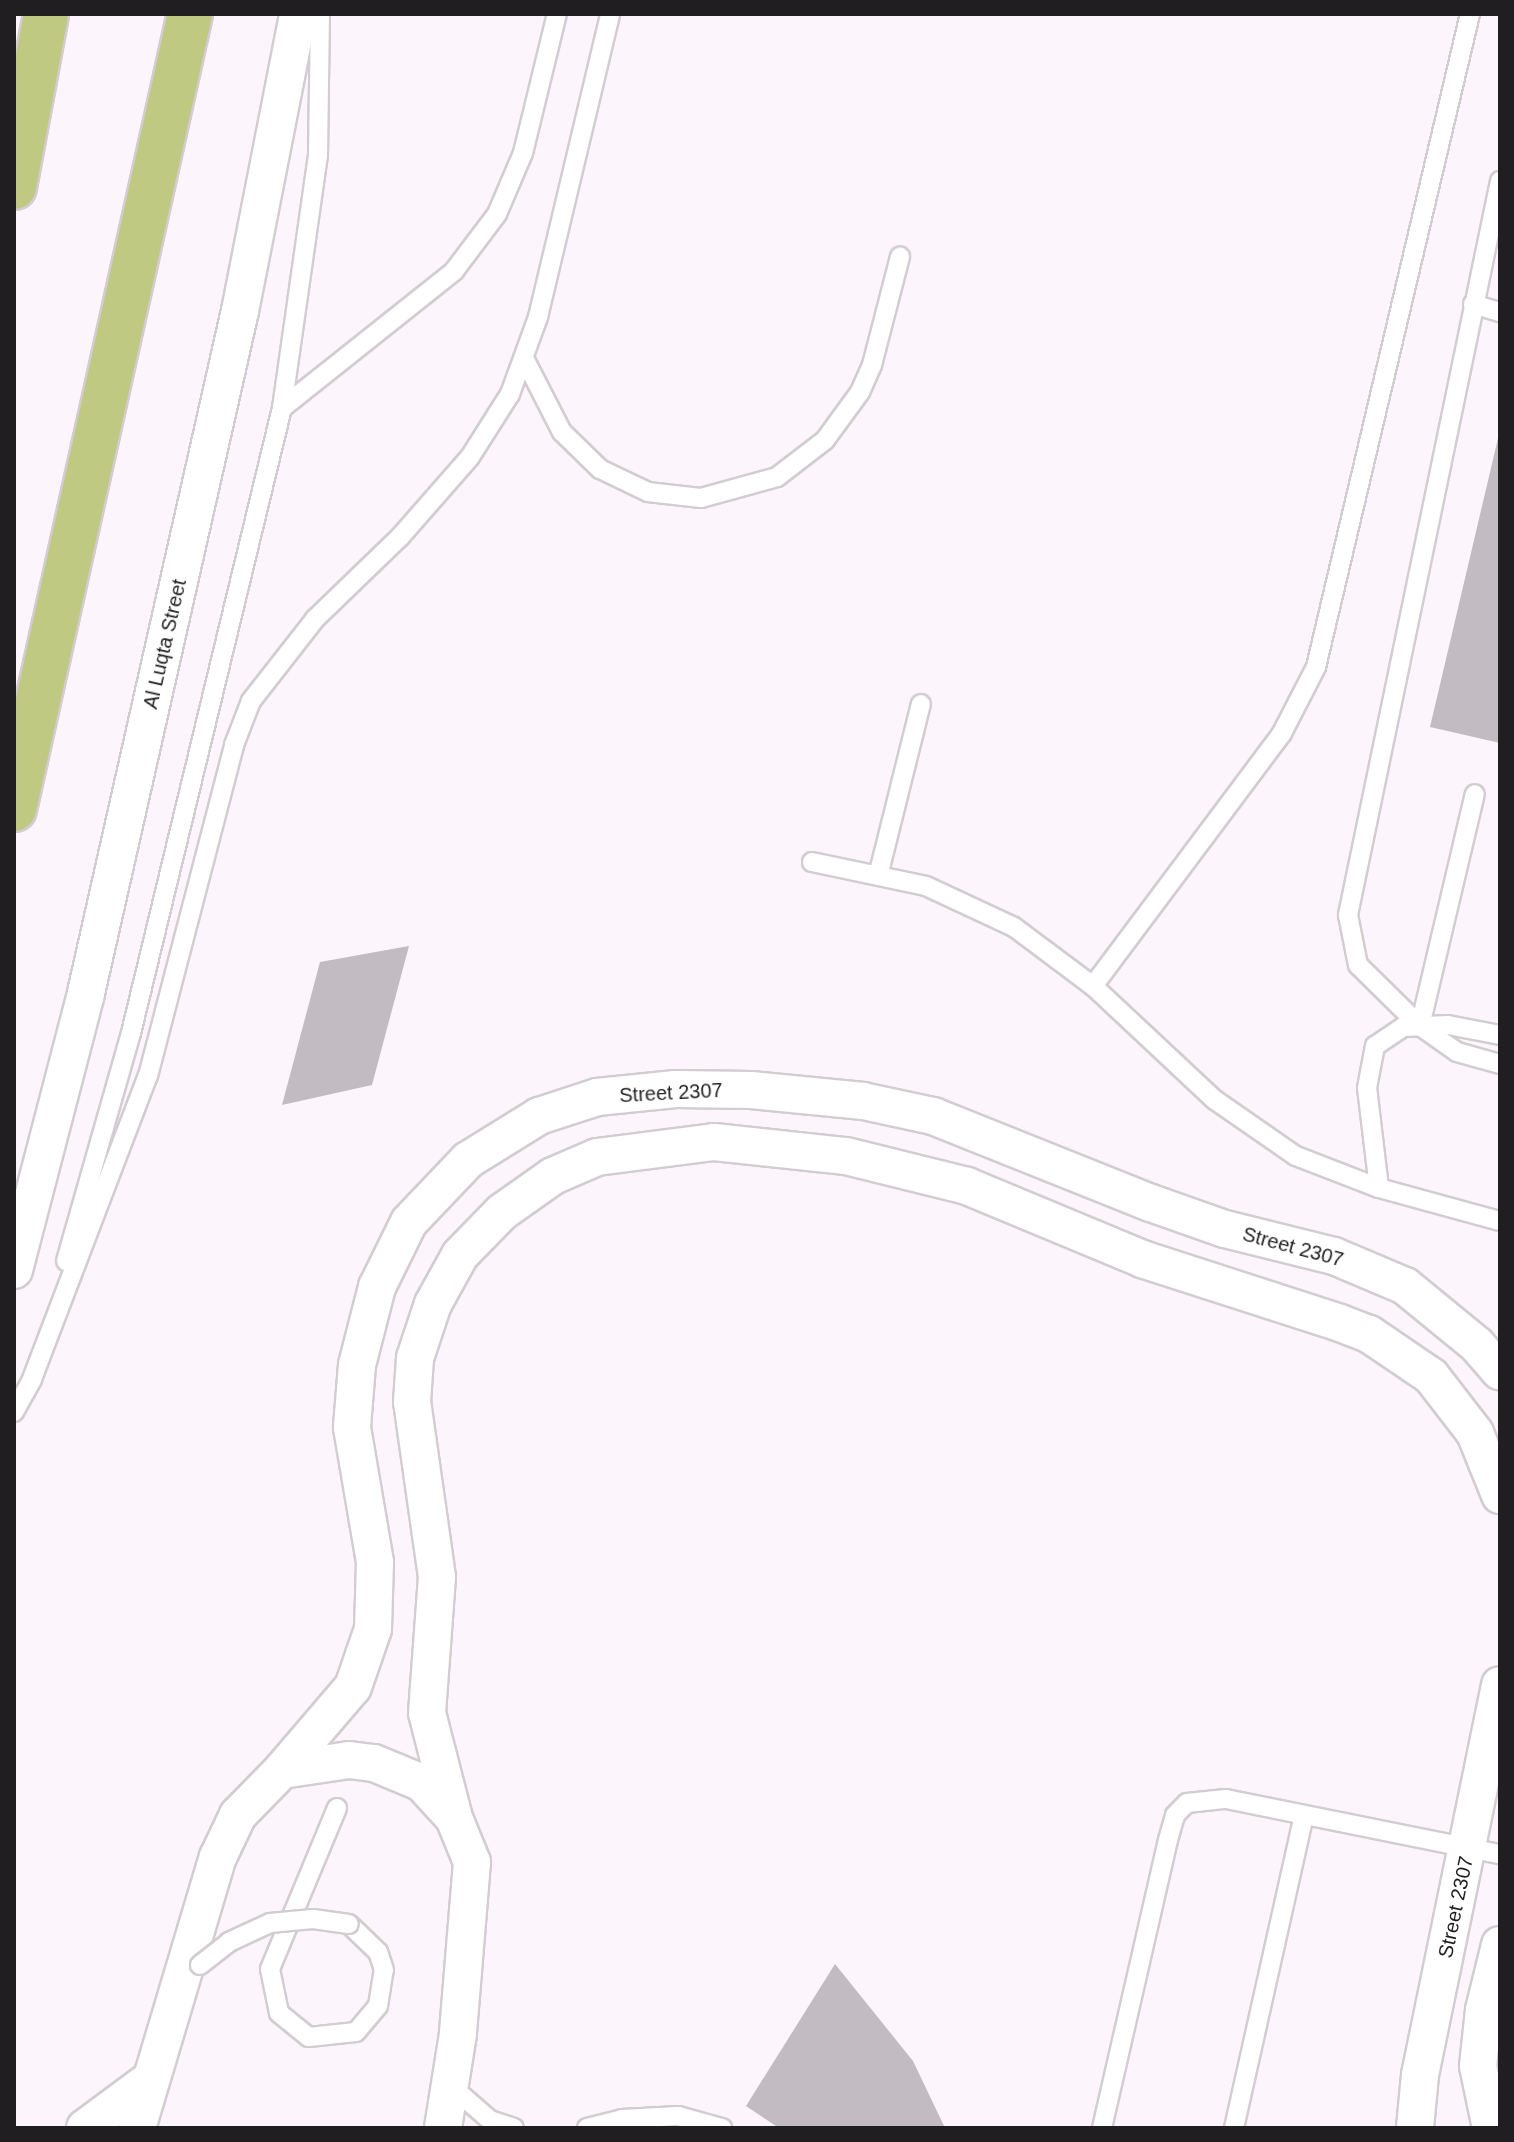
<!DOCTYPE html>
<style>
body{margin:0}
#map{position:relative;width:1514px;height:2142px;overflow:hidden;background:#fcf5fb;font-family:Arial,sans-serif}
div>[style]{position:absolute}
.building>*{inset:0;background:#c2bbc1}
.roads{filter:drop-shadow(2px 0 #d3ccd1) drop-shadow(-2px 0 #d3ccd1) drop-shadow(0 2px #d3ccd1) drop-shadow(0 -2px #d3ccd1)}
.service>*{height:18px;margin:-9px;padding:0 9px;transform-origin:9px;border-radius:9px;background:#fff}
.minor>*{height:36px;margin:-18px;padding:0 18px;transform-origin:18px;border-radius:18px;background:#fff}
.primary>*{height:44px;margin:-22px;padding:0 22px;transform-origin:22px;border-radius:22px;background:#c0c982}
.bridges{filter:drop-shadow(2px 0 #d3ccd1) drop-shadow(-2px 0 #d3ccd1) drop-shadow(0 2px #d3ccd1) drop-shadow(0 -2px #d3ccd1)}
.service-bridge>*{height:18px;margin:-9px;padding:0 9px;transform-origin:9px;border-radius:9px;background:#fff}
span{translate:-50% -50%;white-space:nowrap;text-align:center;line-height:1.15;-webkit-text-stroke:7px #fff;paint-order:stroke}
.street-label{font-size:20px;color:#211e21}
.frame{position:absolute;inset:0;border:16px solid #211e21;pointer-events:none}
</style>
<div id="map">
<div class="building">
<div style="clip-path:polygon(1499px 434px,1500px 435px,1500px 743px,1430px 727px)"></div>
<div style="clip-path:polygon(409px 946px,372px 1085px,282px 1105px,320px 962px)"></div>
<div style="clip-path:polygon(835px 1964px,913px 2061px,945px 2128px,779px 2128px,746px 2106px)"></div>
</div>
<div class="roads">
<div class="service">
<div style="left:1500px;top:181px;width:750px;rotate:101.7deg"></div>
<div style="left:1348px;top:915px;width:51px;rotate:78.7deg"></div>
<div style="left:1358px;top:965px;width:87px;rotate:44.5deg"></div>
<div style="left:1420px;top:1026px;width:45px;rotate:35.1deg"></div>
<div style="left:1457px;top:1052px;width:45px;rotate:15.6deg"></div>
<div style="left:1473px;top:304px;width:28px;rotate:17deg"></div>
<div style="left:525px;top:360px;width:81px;rotate:62.8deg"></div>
<div style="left:562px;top:432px;width:53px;rotate:44.2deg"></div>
<div style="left:600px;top:469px;width:53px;rotate:25.6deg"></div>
<div style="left:648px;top:492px;width:53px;rotate:6.5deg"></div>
<div style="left:701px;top:498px;width:79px;rotate:-15.4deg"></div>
<div style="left:777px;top:477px;width:61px;rotate:-37.6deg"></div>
<div style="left:825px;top:440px;width:59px;rotate:-53.9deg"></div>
<div style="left:860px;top:392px;width:30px;rotate:-66deg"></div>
<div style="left:872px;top:365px;width:112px;rotate:-75.5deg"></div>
<div style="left:282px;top:408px;width:220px;rotate:-38.5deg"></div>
<div style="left:454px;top:271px;width:71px;rotate:-53deg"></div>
<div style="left:497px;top:214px;width:66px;rotate:-66.9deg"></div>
<div style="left:523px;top:153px;width:143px;rotate:-76.3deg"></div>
<div style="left:812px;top:862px;width:116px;rotate:11.9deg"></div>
<div style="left:926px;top:886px;width:97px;rotate:25deg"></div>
<div style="left:1014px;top:927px;width:99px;rotate:36.8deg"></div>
<div style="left:1093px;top:986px;width:167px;rotate:43.1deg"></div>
<div style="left:1215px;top:1100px;width:98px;rotate:34.7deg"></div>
<div style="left:1296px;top:1156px;width:89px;rotate:21.1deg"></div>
<div style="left:1379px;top:1188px;width:125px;rotate:15.3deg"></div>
<div style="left:879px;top:872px;width:173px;rotate:-76deg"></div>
<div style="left:1093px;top:986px;width:316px;rotate:-53.2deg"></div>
<div style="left:1282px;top:733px;width:74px;rotate:-62.7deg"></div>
<div style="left:1316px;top:667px;width:671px;rotate:-76.73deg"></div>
<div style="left:1420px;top:1026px;width:238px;rotate:-76.7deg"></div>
<div style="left:1379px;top:1188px;width:101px;rotate:-96.8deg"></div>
<div style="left:1367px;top:1088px;width:43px;rotate:-79.2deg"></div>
<div style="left:1375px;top:1046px;width:34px;rotate:-34deg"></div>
<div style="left:1403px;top:1027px;width:45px;rotate:-2.5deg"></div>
<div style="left:1448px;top:1025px;width:53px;rotate:10.9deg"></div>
<div style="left:66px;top:1261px;width:237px;rotate:-74.1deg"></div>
<div style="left:131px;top:1033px;width:643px;rotate:-76.42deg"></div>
<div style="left:282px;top:408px;width:256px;rotate:-81.9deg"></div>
<div style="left:318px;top:155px;width:141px;rotate:-89.2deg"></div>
<div style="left:14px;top:1412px;width:38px;rotate:-61deg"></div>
<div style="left:32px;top:1379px;width:324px;rotate:-69.1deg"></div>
<div style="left:148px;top:1076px;width:342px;rotate:-75.4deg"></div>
<div style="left:234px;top:745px;width:47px;rotate:-68.9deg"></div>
<div style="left:251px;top:701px;width:104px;rotate:-52deg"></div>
<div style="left:315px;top:619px;width:118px;rotate:-44deg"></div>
<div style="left:400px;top:537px;width:106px;rotate:-48.8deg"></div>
<div style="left:470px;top:457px;width:75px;rotate:-57.6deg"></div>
<div style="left:510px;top:394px;width:82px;rotate:-70deg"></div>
<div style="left:538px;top:317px;width:311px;rotate:-76.6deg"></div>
<div style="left:337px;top:1808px;width:174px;rotate:112.6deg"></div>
<div style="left:270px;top:1969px;width:45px;rotate:78.4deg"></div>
<div style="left:279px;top:2013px;width:38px;rotate:39deg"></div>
<div style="left:309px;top:2037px;width:47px;rotate:-6.1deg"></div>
<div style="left:356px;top:2032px;width:34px;rotate:-50deg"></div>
<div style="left:378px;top:2006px;width:36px;rotate:-81deg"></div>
<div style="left:384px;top:1970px;width:19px;rotate:-108deg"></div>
<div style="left:378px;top:1952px;width:40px;rotate:-136deg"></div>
<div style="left:451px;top:2086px;width:52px;rotate:41.1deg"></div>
<div style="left:490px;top:2120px;width:25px;rotate:18deg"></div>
<div style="left:587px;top:2128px;width:36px;rotate:-14deg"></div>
<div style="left:622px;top:2119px;width:56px;rotate:-3.1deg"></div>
<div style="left:678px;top:2116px;width:46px;rotate:15.3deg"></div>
<div style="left:1102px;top:2128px;width:295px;rotate:-77.1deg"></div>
<div style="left:1168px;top:1840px;width:26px;rotate:-74deg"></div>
<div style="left:1175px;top:1815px;width:17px;rotate:-45deg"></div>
<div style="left:1187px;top:1803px;width:39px;rotate:-6deg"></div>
<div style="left:1226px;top:1799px;width:279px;rotate:11.4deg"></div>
<div style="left:1234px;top:2128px;width:320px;rotate:-77.4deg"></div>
</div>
<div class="minor">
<div style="left:14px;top:1270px;width:286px;rotate:-75.4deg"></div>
<div style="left:86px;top:993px;width:699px;rotate:-77.28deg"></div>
<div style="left:240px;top:311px;width:303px;rotate:-78.9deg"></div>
<div style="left:282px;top:1770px;width:109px;rotate:-49.5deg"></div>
<div style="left:353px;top:1687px;width:61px;rotate:-71deg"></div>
<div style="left:373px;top:1629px;width:67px;rotate:-88.3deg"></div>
<div style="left:375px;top:1562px;width:137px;rotate:-99.7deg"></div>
<div style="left:352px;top:1427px;width:62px;rotate:-85.4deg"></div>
<div style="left:357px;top:1365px;width:81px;rotate:-75.6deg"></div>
<div style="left:377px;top:1287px;width:72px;rotate:-63.8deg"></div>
<div style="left:409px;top:1222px;width:86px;rotate:-46.4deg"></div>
<div style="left:468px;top:1160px;width:84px;rotate:-31.8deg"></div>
<div style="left:539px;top:1116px;width:61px;rotate:-18.1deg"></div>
<div style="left:597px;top:1097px;width:79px;rotate:-5.8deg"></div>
<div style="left:676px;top:1089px;width:75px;rotate:0.8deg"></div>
<div style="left:751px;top:1090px;width:113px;rotate:5.6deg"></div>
<div style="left:863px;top:1101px;width:72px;rotate:12.1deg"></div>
<div style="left:933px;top:1116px;width:235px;rotate:21.8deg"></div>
<div style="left:1151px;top:1203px;width:78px;rotate:19.4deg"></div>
<div style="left:1225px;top:1229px;width:112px;rotate:13.9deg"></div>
<div style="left:1334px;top:1256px;width:77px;rotate:22.9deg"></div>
<div style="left:1405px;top:1286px;width:93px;rotate:39.3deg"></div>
<div style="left:1477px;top:1345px;width:35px;rotate:49deg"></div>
<div style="left:454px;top:1818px;width:108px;rotate:-104.4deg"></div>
<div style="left:427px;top:1713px;width:136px;rotate:-85.8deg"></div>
<div style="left:437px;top:1577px;width:177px;rotate:-98.1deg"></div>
<div style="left:412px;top:1402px;width:44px;rotate:-86.1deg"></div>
<div style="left:415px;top:1358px;width:57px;rotate:-71.6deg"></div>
<div style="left:433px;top:1304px;width:56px;rotate:-61.1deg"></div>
<div style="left:460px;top:1255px;width:60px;rotate:-45.7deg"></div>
<div style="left:502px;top:1212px;width:62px;rotate:-35.2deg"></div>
<div style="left:553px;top:1176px;width:48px;rotate:-23.4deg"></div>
<div style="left:597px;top:1157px;width:118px;rotate:-7.3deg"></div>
<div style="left:714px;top:1142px;width:133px;rotate:6.1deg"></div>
<div style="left:846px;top:1156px;width:125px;rotate:13.9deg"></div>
<div style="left:967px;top:1186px;width:190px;rotate:22.6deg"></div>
<div style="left:1142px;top:1259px;width:208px;rotate:17.9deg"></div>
<div style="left:1340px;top:1323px;width:31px;rotate:21deg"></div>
<div style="left:1369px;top:1334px;width:75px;rotate:34.1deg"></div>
<div style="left:1431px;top:1376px;width:72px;rotate:52.3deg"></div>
<div style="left:1475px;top:1433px;width:67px;rotate:68deg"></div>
<div style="left:85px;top:2128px;width:82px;rotate:-36.6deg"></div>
<div style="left:137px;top:2128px;width:283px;rotate:-73.4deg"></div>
<div style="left:218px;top:1857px;width:47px;rotate:-64.5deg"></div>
<div style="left:238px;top:1815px;width:63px;rotate:-45.6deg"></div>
<div style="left:282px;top:1770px;width:68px;rotate:-8.5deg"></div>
<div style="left:349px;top:1760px;width:25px;rotate:7deg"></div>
<div style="left:374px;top:1763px;width:52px;rotate:22.6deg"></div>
<div style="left:422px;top:1783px;width:47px;rotate:47.6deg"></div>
<div style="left:454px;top:1818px;width:48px;rotate:67.8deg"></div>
<div style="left:472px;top:1862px;width:173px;rotate:94.7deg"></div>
<div style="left:458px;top:2034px;width:95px;rotate:99.1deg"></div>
<div style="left:1415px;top:2128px;width:53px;rotate:-84.6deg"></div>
<div style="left:1420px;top:2075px;width:398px;rotate:-78.4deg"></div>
<div style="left:1491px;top:2128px;width:63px;rotate:-101.8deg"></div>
<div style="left:1478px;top:2066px;width:56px;rotate:-83.9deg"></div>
<div style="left:1484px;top:2010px;width:67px;rotate:-76.2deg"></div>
</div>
<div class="primary">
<div style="left:14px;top:187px;width:176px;rotate:-79.5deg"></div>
<div style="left:14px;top:809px;width:814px;rotate:-77.52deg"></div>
</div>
</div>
<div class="bridges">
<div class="service-bridge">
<div style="left:200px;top:1965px;width:37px;rotate:-38deg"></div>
<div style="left:229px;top:1942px;width:45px;rotate:-24.9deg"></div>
<div style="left:270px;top:1923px;width:43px;rotate:-5.3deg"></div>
<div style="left:313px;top:1919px;width:36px;rotate:8deg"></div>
</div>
</div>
<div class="street-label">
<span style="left:165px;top:644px;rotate:-77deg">Al Luqta Street</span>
<span style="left:671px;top:1093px;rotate:-3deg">Street 2307</span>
<span style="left:1293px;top:1247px;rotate:15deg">Street 2307</span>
<span style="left:1456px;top:1907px;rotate:-78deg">Street 2307</span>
</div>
<div class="frame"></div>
</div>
